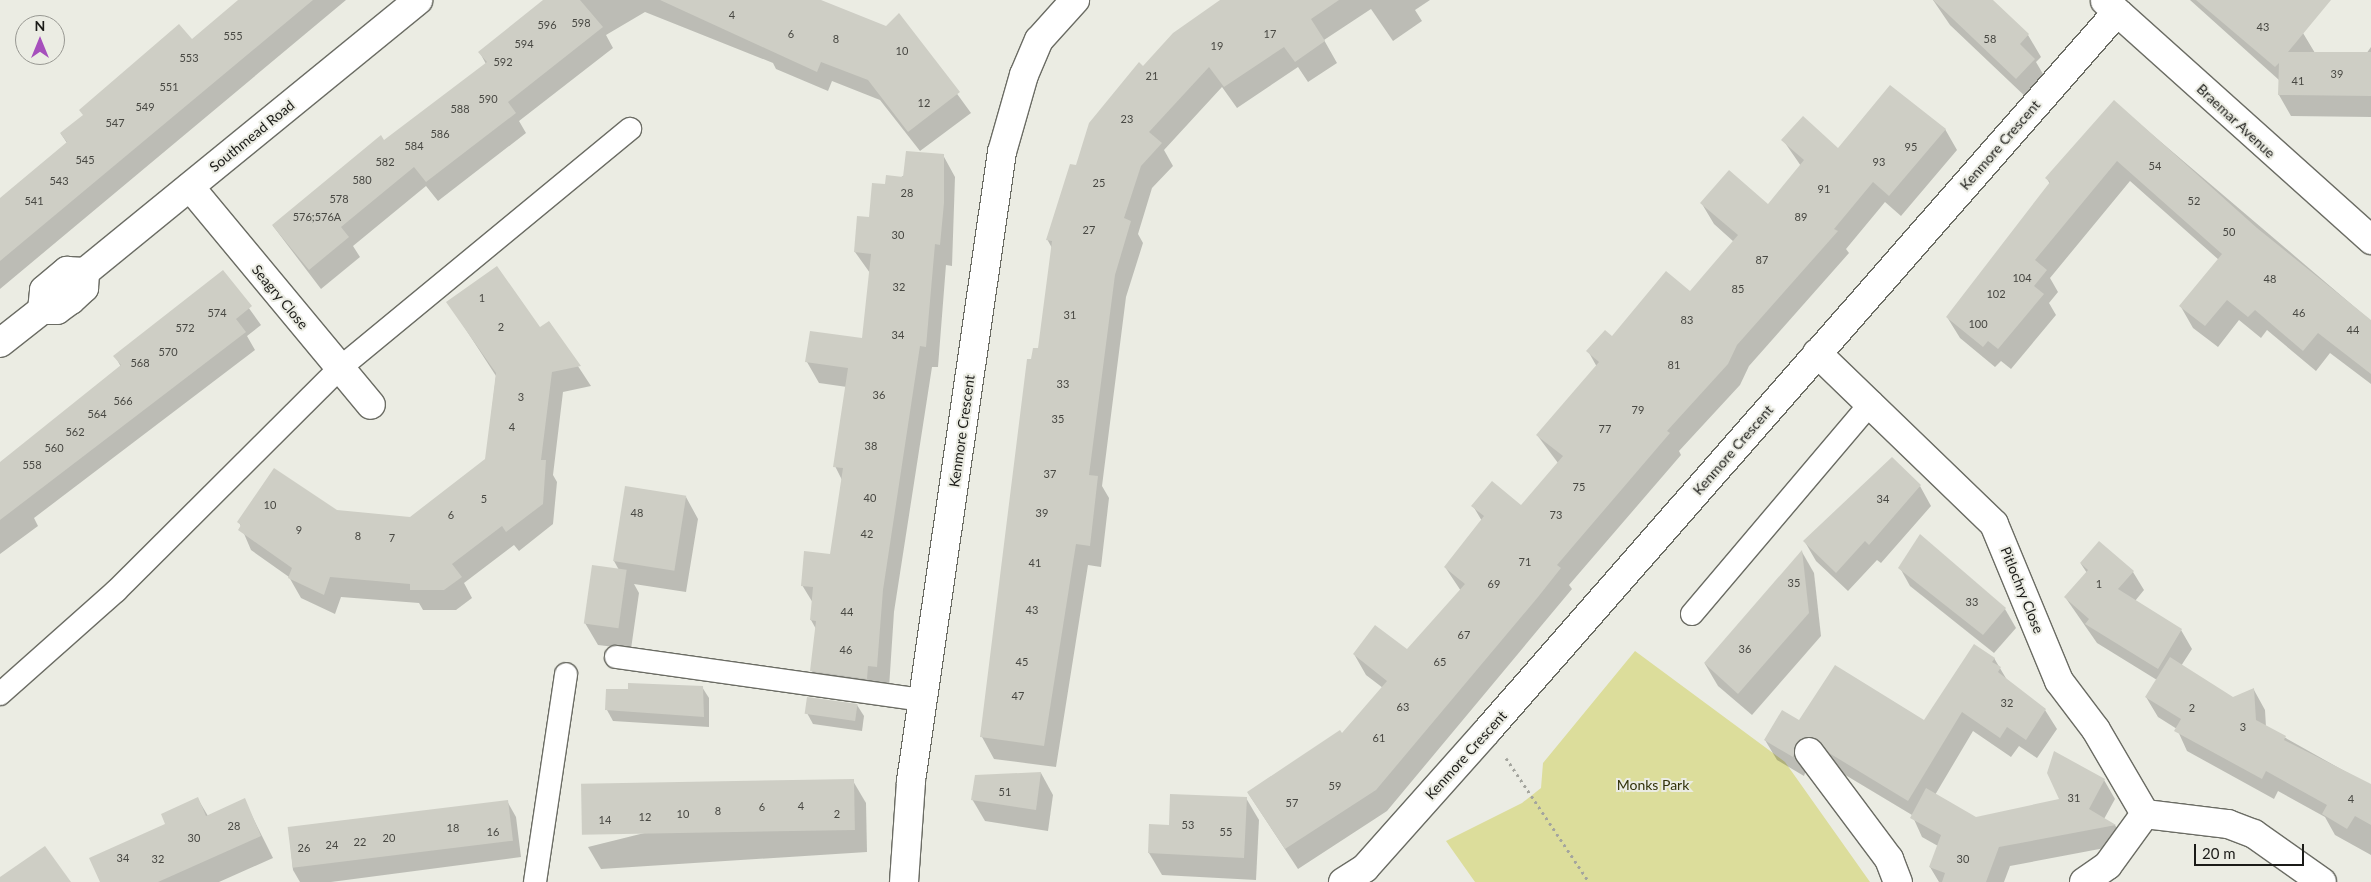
<!DOCTYPE html>
<style>
body{margin:0}
#map{position:relative;width:2371px;height:882px;overflow:hidden;background:#ebece3;font-family:Lato,sans-serif}
div>[style]{position:absolute}
.green>*{inset:0;background:#dcdd9b}
.shadow>*{inset:0;background:#0003}
.building>*{inset:0;background:#cecec5;transform-origin:0 0}
.path>*{height:3px;margin-top:-1.5px;transform-origin:0;background:repeating-linear-gradient(90deg,#a4a59e 0 2.5px,transparent 0 6.5px)}
.roads{filter:drop-shadow(1px 0 #6b6c64) drop-shadow(-1px 0 #6b6c64) drop-shadow(0 1px #6b6c64) drop-shadow(0 -1px #6b6c64)}
.lane>*{height:22px;margin:-11px;padding:0 11px;transform-origin:11px;border-radius:11px;background:#fff}
.street>*{height:28px;margin:-14px;padding:0 14px;transform-origin:14px;border-radius:14px;background:#fff}
.secondary>*{height:28px;margin:-14px;padding:0 14px;transform-origin:14px;border-radius:14px;background:#fff}
span{translate:-50% -50%;white-space:nowrap;text-align:center;line-height:1.15;-webkit-text-stroke:4px #ebece3;paint-order:stroke}
.number-label{font-size:11px;color:#484843}
.number-label span{-webkit-text-stroke-width:0}
.street-label{font-size:14px;color:#1b1b18}
.park-label{font-size:14px;color:#32320a}
.north{position:absolute;left:15px;top:15px;width:50px;height:50px;box-sizing:border-box;background:#ebece3;border:1px solid #989892;border-radius:50%;rotate:0deg;font-size:14px;font-weight:700;line-height:20px;text-align:center;color:#1b1b18}
.north::after{content:'';display:block;margin:auto;width:18px;height:22px;background:#a64fbc;clip-path:polygon(50% 0,100% 100%,50% 72%,0 100%)}
.scale{position:absolute;left:2194px;top:844px;width:110px;height:22px;box-sizing:border-box;border:2px solid #1b1b18;border-top:0;padding-left:6px;font-size:15px;line-height:18px;white-space:nowrap;color:#1b1b18;-webkit-text-stroke:4px #ebece3;paint-order:stroke}
</style>
<div id="map">
<div class="green">
<div style="clip-path:polygon(1635px 651px,1785px 762px,1870px 882px,1475px 882px,1446px 841px,1522px 803px,1541px 788px,1543px 763px)"></div>
</div>
<div class="shadow">
<div style="clip-path:polygon(240px 0,346px 0,0 289px,0 199px,67px 143px,61px 134px,192px 41px)"></div>
<div style="clip-path:polygon(545px 0,812px 0,886px 27px,899px 14px,971px 113px,920px 151px,880px 100px,832px 81px,828px 91px,776px 69px,773px 63px,645px 12px,606px 35px,613px 48px,519px 121px,526px 133px,438px 201px,426px 186px,353px 246px,360px 257px,321px 289px,273px 226px,486px 64px,480px 53px)"></div>
<div style="clip-path:polygon(1222px 0,1430px 0,1415px 10px,1422px 21px,1393px 41px,1371px 9px,1324px 40px,1337px 63px,1308px 82px,1298px 67px,1237px 108px,1222px 87px,1164px 150px,1173px 166px,1152px 188px,1138px 234px,1143px 243px,1126px 297px,1102px 486px,1109px 498px,1101px 567px,1088px 565px,1056px 767px,994px 759px,982px 737px,1032px 361px,1039px 350px,1052px 248px,1047px 239px,1076px 167px,1143px 68px)"></div>
<div style="clip-path:polygon(1933px 0,1991px 0,2028px 35px,2041px 57px,2036px 62px,2047px 81px,2029px 100px,1950px 25px)"></div>
<div style="clip-path:polygon(2190px 0,2266px 0,2303px 33px,2315px 53px,2366px 54px,2371px 47px,2371px 117px,2291px 116px,2279px 95px,2279px 80px)"></div>
<div style="clip-path:polygon(1890px 87px,1945px 129px,1957px 150px,1901px 216px,1885px 202px,1846px 249px,1849px 253px,1749px 366px,1740px 385px,1679px 451px,1681px 455px,1569px 585px,1572px 589px,1387px 811px,1298px 869px,1248px 793px,1342px 735px,1383px 688px,1366px 675px,1354px 654px,1408px 651px,1461px 591px,1445px 567px,1482px 521px,1473px 506px,1521px 507px,1558px 463px,1537px 435px,1597px 367px,1588px 351px,1690px 293px,1734px 242px,1714px 224px,1702px 204px,1768px 206px,1801px 166px,1783px 140px,1838px 150px)"></div>
<div style="clip-path:polygon(2114px 102px,2371px 321px,2371px 384px,2330px 353px,2316px 371px,2267px 330px,2261px 338px,2239px 320px,2218px 347px,2193px 328px,2181px 307px,2219px 260px,2130px 181px,2050px 278px,2058px 292px,2049px 303px,2056px 315px,2011px 369px,2001px 361px,1995px 367px,1960px 338px,1947px 317px,2050px 184px,2047px 179px)"></div>
<div style="clip-path:polygon(943px 155px,955px 177px,952px 266px,946px 265px,938px 367px,932px 367px,894px 612px,889px 688px,824px 692px,812px 671px,816px 629px,811px 620px,813px 603px,802px 585px,831px 555px,842px 480px,835px 466px,847px 387px,819px 383px,807px 362px,863px 340px,870px 273px,855px 252px,858px 217px,870px 218px,886px 185px)"></div>
<div style="clip-path:polygon(223px 272px,261px 325px,247px 336px,255px 350px,34px 518px,38px 526px,0 554px,0 463px,121px 367px,115px 356px)"></div>
<div style="clip-path:polygon(448px 302px,540px 329px,549px 322px,591px 386px,563px 392px,553px 475px,557px 482px,553px 524px,519px 551px,514px 545px,464px 583px,472px 598px,456px 610px,423px 610px,419px 603px,341px 597px,335px 614px,301px 598px,289px 577px,251px 550px,239px 522px,336px 511px,411px 518px,486px 460px,496px 376px)"></div>
<div style="clip-path:polygon(1920px 486px,1931px 506px,1881px 563px,1877px 560px,1848px 591px,1816px 561px,1805px 542px)"></div>
<div style="clip-path:polygon(686px 497px,698px 519px,686px 592px,634px 584px,639px 593px,631px 649px,598px 645px,585px 623px,619px 570px,614px 561px)"></div>
<div style="clip-path:polygon(1920px 536px,2005px 609px,2016px 628px,1994px 653px,1910px 586px,1900px 568px)"></div>
<div style="clip-path:polygon(1802px 552px,1814px 573px,1821px 636px,1752px 715px,1718px 686px,1705px 664px)"></div>
<div style="clip-path:polygon(2081px 564px,2133px 572px,2144px 590px,2135px 601px,2181px 630px,2192px 649px,2181px 666px,2233px 699px,2254px 690px,2265px 710px,2266px 727px,2371px 786px,2371px 855px,2335px 835px,2325px 817px,2278px 791px,2274px 799px,2187px 751px,2177px 729px,2158px 717px,2146px 697px,2157px 680px,2097px 643px,2065px 597px,2087px 573px)"></div>
<div style="clip-path:polygon(1994px 658px,2007px 680px,2045px 710px,2057px 729px,2037px 758px,2019px 746px,2011px 757px,1973px 731px,1935px 795px,1976px 818px,2061px 800px,2104px 780px,2115px 799px,2104px 819px,2115px 825px,2126px 844px,2010px 866px,2004px 882px,1939px 882px,1930px 867px,1938px 846px,1922px 837px,1912px 815px,1842px 773px,1828px 757px,1810px 759px,1804px 776px,1777px 760px,1765px 740px,1799px 722px,1924px 722px)"></div>
<div style="clip-path:polygon(702px 687px,709px 698px,709px 727px,613px 721px,607px 710px)"></div>
<div style="clip-path:polygon(857px 705px,864px 716px,862px 731px,813px 724px,807px 713px)"></div>
<div style="clip-path:polygon(1041px 773px,1053px 795px,1048px 831px,985px 821px,972px 799px)"></div>
<div style="clip-path:polygon(853px 781px,866px 803px,867px 852px,601px 869px,588px 847px)"></div>
<div style="clip-path:polygon(1246px 798px,1259px 820px,1256px 880px,1162px 875px,1149px 853px,1170px 827px)"></div>
<div style="clip-path:polygon(198px 799px,208px 816px,244px 800px,273px 858px,219px 882px,101px 882px)"></div>
<div style="clip-path:polygon(507px 801px,516px 817px,521px 857px,331px 882px,300px 882px,293px 870px,289px 831px)"></div>
</div>
<div class="building">
<div style="clip-path:polygon(238px 0,313px 0,0 261px,0 198px,67px 142px,60px 133px,83px 115px,79px 110px,179px 24px,192px 39px)"></div>
<div style="clip-path:polygon(543px 0,580px 0,603px 27px,508px 102px,516px 113px,426px 182px,414px 167px,341px 227px,349px 237px,309px 270px,272px 225px,381px 135px,384px 140px,487px 62px,478px 52px)"></div>
<div style="clip-path:polygon(660px 0,821px 0,886px 26px,899px 13px,960px 92px,908px 132px,868px 80px,821px 62px,817px 72px)"></div>
<div style="clip-path:polygon(1220px 0,1339px 0,1311px 19px,1325px 41px,1295px 62px,1284px 47px,1224px 87px,1209px 67px,1149px 132px,1162px 143px,1141px 166px,1124px 218px,1131px 221px,1115px 275px,1089px 475px,1098px 476px,1090px 546px,1076px 544px,1044px 746px,980px 737px,1027px 359px,1031px 359px,1033px 348px,1038px 348px,1052px 241px,1046px 240px,1070px 164px,1076px 165px,1089px 123px,1139px 62px,1143px 66px,1173px 33px)"></div>
<div style="clip-path:polygon(1933px 0,1993px 0,2029px 34px,2020px 44px,2035px 59px,2016px 79px)"></div>
<div style="clip-path:polygon(2196px 0,2331px 0,2288px 52px,2371px 52px,2371px 96px,2278px 95px,2279px 63px,2275px 67px)"></div>
<div style="clip-path:polygon(1890px 85px,1946px 129px,1889px 196px,1873px 182px,1834px 229px,1838px 231px,1737px 345px,1728px 364px,1667px 431px,1670px 433px,1557px 565px,1561px 568px,1538px 597px,1376px 790px,1285px 849px,1247px 792px,1340px 730px,1342px 733px,1387px 681px,1353px 654px,1375px 625px,1407px 649px,1465px 584px,1444px 567px,1484px 516px,1471px 506px,1492px 481px,1521px 505px,1563px 456px,1536px 435px,1599px 362px,1586px 351px,1605px 330px,1612px 336px,1666px 271px,1690px 291px,1738px 235px,1700px 203px,1729px 170px,1768px 204px,1804px 160px,1781px 140px,1803px 116px,1838px 148px)"></div>
<div style="clip-path:polygon(2114px 100px,2257px 228px,2371px 320px,2371px 374px,2318px 333px,2303px 351px,2255px 310px,2248px 317px,2227px 300px,2205px 326px,2179px 306px,2222px 254px,2117px 161px,2035px 260px,2047px 270px,2034px 286px,2044px 294px,1998px 349px,1988px 341px,1983px 347px,1946px 317px,2050px 182px,2045px 178px)"></div>
<div style="clip-path:polygon(906px 151px,944px 154px,944px 203px,940px 245px,935px 244px,926px 347px,920px 346px,883px 590px,877px 667px,868px 666px,867px 679px,810px 671px,816px 621px,810px 620px,813px 587px,801px 586px,804px 551px,830px 554px,843px 468px,833px 467px,848px 368px,805px 362px,810px 331px,862px 338px,871px 254px,854px 252px,857px 216px,869px 217px,872px 183px,885px 184px,886px 175px,903px 177px)"></div>
<div style="clip-path:polygon(497px 266px,540px 327px,549px 321px,581px 366px,552px 372px,541px 460px,546px 460px,543px 504px,506px 532px,502px 526px,452px 564px,462px 577px,444px 590px,410px 590px,410px 584px,330px 577px,324px 595px,288px 578px,292px 568px,238px 530px,241px 525px,237px 522px,274px 468px,337px 510px,410px 517px,485px 459px,496px 373px,446px 302px)"></div>
<div style="clip-path:polygon(223px 270px,252px 306px,236px 319px,246px 332px,0 520px,0 462px,121px 365px,113px 356px)"></div>
<div style="clip-path:polygon(1892px 457px,1921px 485px,1869px 545px,1865px 541px,1836px 573px,1803px 541px)"></div>
<div style="left:625px;top:486px;width:62px;height:76px;rotate:9deg"></div>
<div style="clip-path:polygon(1920px 534px,2006px 608px,1983px 635px,1898px 568px)"></div>
<div style="clip-path:polygon(2099px 541px,2134px 571px,2118px 589px,2182px 629px,2158px 669px,2085px 624px,2089px 619px,2064px 597px,2088px 570px,2080px 563px)"></div>
<div style="clip-path:polygon(1802px 550px,1809px 613px,1738px 694px,1704px 663px)"></div>
<div style="left:592px;top:565px;width:35px;height:59px;rotate:8deg"></div>
<div style="clip-path:polygon(1974px 644px,1995px 658px,1992px 662px,2001px 667px,1998px 672px,2046px 709px,2026px 740px,2007px 727px,2000px 738px,1962px 712px,1908px 801px,1829px 753px,1816px 738px,1799px 740px,1793px 757px,1764px 740px,1782px 710px,1799px 720px,1835px 665px,1924px 720px)"></div>
<div style="clip-path:polygon(2170px 657px,2233px 697px,2254px 688px,2256px 720px,2286px 736px,2284px 740px,2371px 784px,2371px 825px,2355px 816px,2347px 829px,2322px 814px,2327px 805px,2266px 771px,2262px 779px,2174px 731px,2181px 719px,2145px 697px)"></div>
<div style="clip-path:polygon(628px 683px,703px 686px,704px 717px,605px 710px,606px 689px,628px 689px)"></div>
<div style="left:807px;top:697px;width:51px;height:17px;rotate:8deg"></div>
<div style="clip-path:polygon(2054px 751px,2105px 779px,2089px 809px,2116px 825px,1999px 847px,1986px 882px,1942px 882px,1945px 873px,1929px 867px,1941px 835px,1910px 818px,1926px 788px,1976px 817px,2059px 799px,2047px 773px)"></div>
<div style="clip-path:polygon(1041px 772px,1036px 810px,971px 800px,975px 775px)"></div>
<div style="left:854px;top:779px;width:51px;height:273px;rotate:89deg"></div>
<div style="clip-path:polygon(1170px 794px,1247px 797px,1244px 858px,1148px 853px,1149px 824px,1169px 825px)"></div>
<div style="clip-path:polygon(198px 797px,206px 816px,245px 798px,261px 836px,158px 882px,100px 882px,89px 858px,165px 824px,161px 814px)"></div>
<div style="left:508px;top:800px;width:41px;height:222px;rotate:83deg"></div>
<div style="clip-path:polygon(45px 846px,71px 882px,0 882px,0 877px)"></div>
</div>
<div class="path">
<div style="left:1506px;top:758px;width:149px;rotate:56.2deg"></div>
</div>
<div class="roads">
<div class="lane">
<div style="left:1692px;top:614px;width:278px;rotate:-49.7deg"></div>
<div style="left:616px;top:657px;width:310px;rotate:8deg"></div>
<div style="left:0;top:694px;width:155px;rotate:-41.6deg"></div>
<div style="left:116px;top:591px;width:316px;rotate:-44.9deg"></div>
<div style="left:340px;top:368px;width:376px;rotate:-39.5deg"></div>
<div style="left:535px;top:882px;width:210px;rotate:-81.5deg"></div>
</div>
<div class="street">
<div style="left:2105px;top:1px;width:358px;rotate:41.9deg"></div>
<div style="left:190px;top:187px;width:283px;rotate:50.3deg"></div>
<div style="left:1817px;top:353px;width:246px;rotate:44deg"></div>
<div style="left:1994px;top:524px;width:170px;rotate:67.5deg"></div>
<div style="left:2059px;top:681px;width:61px;rotate:52.9deg"></div>
<div style="left:2096px;top:730px;width:97px;rotate:59.7deg"></div>
<div style="left:2145px;top:814px;width:84px;rotate:6.9deg"></div>
<div style="left:2228px;top:824px;width:28px;rotate:21deg"></div>
<div style="left:2254px;top:834px;width:83px;rotate:35.2deg"></div>
<div style="left:1809px;top:752px;width:134px;rotate:53.2deg"></div>
<div style="left:1889px;top:859px;width:25px;rotate:69deg"></div>
<div style="left:904px;top:882px;width:101px;rotate:-86deg"></div>
<div style="left:911px;top:781px;width:636px;rotate:-81.77deg"></div>
<div style="left:1002px;top:152px;width:80px;rotate:-74.1deg"></div>
<div style="left:1024px;top:75px;width:38px;rotate:-67deg"></div>
<div style="left:1039px;top:40px;width:54px;rotate:-48deg"></div>
<div style="left:1343px;top:882px;width:26px;rotate:-32deg"></div>
<div style="left:1365px;top:868px;width:183px;rotate:-48.3deg"></div>
<div style="left:1487px;top:731px;width:956px;rotate:-48.77deg"></div>
<div style="left:2084px;top:882px;width:29px;rotate:-35deg"></div>
<div style="left:2108px;top:865px;width:63px;rotate:-54deg"></div>
</div>
<div class="secondary">
<div style="left:42px;top:310px;width:20px;rotate:-84deg"></div>
<div style="left:44px;top:290px;width:30px;rotate:-40deg"></div>
<div style="left:67px;top:271px;width:18px;rotate:3deg"></div>
<div style="left:85px;top:272px;width:430px;rotate:-39.2deg"></div>
<div style="left:0;top:343px;width:53px;rotate:-38.2deg"></div>
<div style="left:42px;top:310px;width:15px"></div>
<div style="left:57px;top:310px;width:17px;rotate:-36deg"></div>
<div style="left:71px;top:300px;width:18px;rotate:-43deg"></div>
<div style="left:84px;top:288px;width:16px;rotate:-86deg"></div>
</div>
</div>
<div class="number-label">
<span style="left:732px;top:15px">4</span>
<span style="left:581px;top:23px">598</span>
<span style="left:547px;top:25px">596</span>
<span style="left:2263px;top:27px">43</span>
<span style="left:791px;top:34px">6</span>
<span style="left:1270px;top:34px">17</span>
<span style="left:233px;top:36px">555</span>
<span style="left:836px;top:39px">8</span>
<span style="left:1990px;top:39px">58</span>
<span style="left:524px;top:44px">594</span>
<span style="left:1217px;top:46px">19</span>
<span style="left:902px;top:51px">10</span>
<span style="left:189px;top:58px">553</span>
<span style="left:503px;top:62px">592</span>
<span style="left:2337px;top:74px">39</span>
<span style="left:1152px;top:76px">21</span>
<span style="left:2298px;top:81px">41</span>
<span style="left:169px;top:87px">551</span>
<span style="left:488px;top:99px">590</span>
<span style="left:924px;top:103px">12</span>
<span style="left:145px;top:107px">549</span>
<span style="left:460px;top:109px">588</span>
<span style="left:1127px;top:119px">23</span>
<span style="left:115px;top:123px">547</span>
<span style="left:440px;top:134px">586</span>
<span style="left:414px;top:146px">584</span>
<span style="left:1911px;top:147px">95</span>
<span style="left:85px;top:160px">545</span>
<span style="left:385px;top:162px">582</span>
<span style="left:1879px;top:162px">93</span>
<span style="left:2155px;top:166px">54</span>
<span style="left:362px;top:180px">580</span>
<span style="left:59px;top:181px">543</span>
<span style="left:1099px;top:183px">25</span>
<span style="left:1824px;top:189px">91</span>
<span style="left:907px;top:193px">28</span>
<span style="left:339px;top:199px">578</span>
<span style="left:34px;top:201px">541</span>
<span style="left:2194px;top:201px">52</span>
<span style="left:317px;top:217px">576;576A</span>
<span style="left:1801px;top:217px">89</span>
<span style="left:1089px;top:230px">27</span>
<span style="left:2229px;top:232px">50</span>
<span style="left:898px;top:235px">30</span>
<span style="left:1762px;top:260px">87</span>
<span style="left:2022px;top:278px">104</span>
<span style="left:2270px;top:279px">48</span>
<span style="left:899px;top:287px">32</span>
<span style="left:1738px;top:289px">85</span>
<span style="left:1996px;top:294px">102</span>
<span style="left:482px;top:298px">1</span>
<span style="left:217px;top:313px">574</span>
<span style="left:2299px;top:313px">46</span>
<span style="left:1070px;top:315px">31</span>
<span style="left:1687px;top:320px">83</span>
<span style="left:1978px;top:324px">100</span>
<span style="left:501px;top:327px">2</span>
<span style="left:185px;top:328px">572</span>
<span style="left:2353px;top:330px">44</span>
<span style="left:898px;top:335px">34</span>
<span style="left:168px;top:352px">570</span>
<span style="left:140px;top:363px">568</span>
<span style="left:1674px;top:365px">81</span>
<span style="left:1063px;top:384px">33</span>
<span style="left:879px;top:395px">36</span>
<span style="left:521px;top:397px">3</span>
<span style="left:123px;top:401px">566</span>
<span style="left:1638px;top:410px">79</span>
<span style="left:97px;top:414px">564</span>
<span style="left:1058px;top:419px">35</span>
<span style="left:512px;top:427px">4</span>
<span style="left:1605px;top:429px">77</span>
<span style="left:75px;top:432px">562</span>
<span style="left:871px;top:446px">38</span>
<span style="left:54px;top:448px">560</span>
<span style="left:32px;top:465px">558</span>
<span style="left:1050px;top:474px">37</span>
<span style="left:1579px;top:487px">75</span>
<span style="left:870px;top:498px">40</span>
<span style="left:484px;top:499px">5</span>
<span style="left:1883px;top:499px">34</span>
<span style="left:270px;top:505px">10</span>
<span style="left:637px;top:513px">48</span>
<span style="left:1042px;top:513px">39</span>
<span style="left:451px;top:515px">6</span>
<span style="left:1556px;top:515px">73</span>
<span style="left:299px;top:530px">9</span>
<span style="left:867px;top:534px">42</span>
<span style="left:358px;top:536px">8</span>
<span style="left:392px;top:538px">7</span>
<span style="left:1525px;top:562px">71</span>
<span style="left:1035px;top:563px">41</span>
<span style="left:1794px;top:583px">35</span>
<span style="left:1494px;top:584px">69</span>
<span style="left:2099px;top:584px">1</span>
<span style="left:1972px;top:602px">33</span>
<span style="left:1032px;top:610px">43</span>
<span style="left:847px;top:612px">44</span>
<span style="left:1464px;top:635px">67</span>
<span style="left:1745px;top:649px">36</span>
<span style="left:846px;top:650px">46</span>
<span style="left:1022px;top:662px">45</span>
<span style="left:1440px;top:662px">65</span>
<span style="left:1018px;top:696px">47</span>
<span style="left:2007px;top:703px">32</span>
<span style="left:1403px;top:707px">63</span>
<span style="left:2192px;top:708px">2</span>
<span style="left:2243px;top:727px">3</span>
<span style="left:1379px;top:738px">61</span>
<span style="left:1335px;top:786px">59</span>
<span style="left:1005px;top:792px">51</span>
<span style="left:2074px;top:798px">31</span>
<span style="left:2351px;top:799px">4</span>
<span style="left:1292px;top:803px">57</span>
<span style="left:801px;top:806px">4</span>
<span style="left:762px;top:807px">6</span>
<span style="left:718px;top:811px">8</span>
<span style="left:683px;top:814px">10</span>
<span style="left:837px;top:814px">2</span>
<span style="left:645px;top:817px">12</span>
<span style="left:605px;top:820px">14</span>
<span style="left:1188px;top:825px">53</span>
<span style="left:234px;top:826px">28</span>
<span style="left:453px;top:828px">18</span>
<span style="left:493px;top:832px">16</span>
<span style="left:1226px;top:832px">55</span>
<span style="left:194px;top:838px">30</span>
<span style="left:389px;top:838px">20</span>
<span style="left:360px;top:842px">22</span>
<span style="left:332px;top:845px">24</span>
<span style="left:304px;top:848px">26</span>
<span style="left:123px;top:858px">34</span>
<span style="left:158px;top:859px">32</span>
<span style="left:1963px;top:859px">30</span>
</div>
<div class="street-label">
<span style="left:2236px;top:121px;rotate:43deg">Braemar Avenue</span>
<span style="left:252px;top:136px;rotate:-39deg">Southmead Road</span>
<span style="left:2000px;top:145px;rotate:-49deg">Kenmore Crescent</span>
<span style="left:280px;top:297px;rotate:50deg">Seagry Close</span>
<span style="left:962px;top:431px;rotate:-82deg">Kenmore Crescent</span>
<span style="left:1733px;top:450px;rotate:-49deg">Kenmore Crescent</span>
<span style="left:2022px;top:590px;rotate:68deg">Pitlochry Close</span>
<span style="left:1466px;top:755px;rotate:-48deg">Kenmore Crescent</span>
</div>
<div class="park-label">
<span style="left:1653px;top:785px">Monks Park</span>
</div>
<div class="north">N</div>
<div class="scale">20 m</div>
</div>
